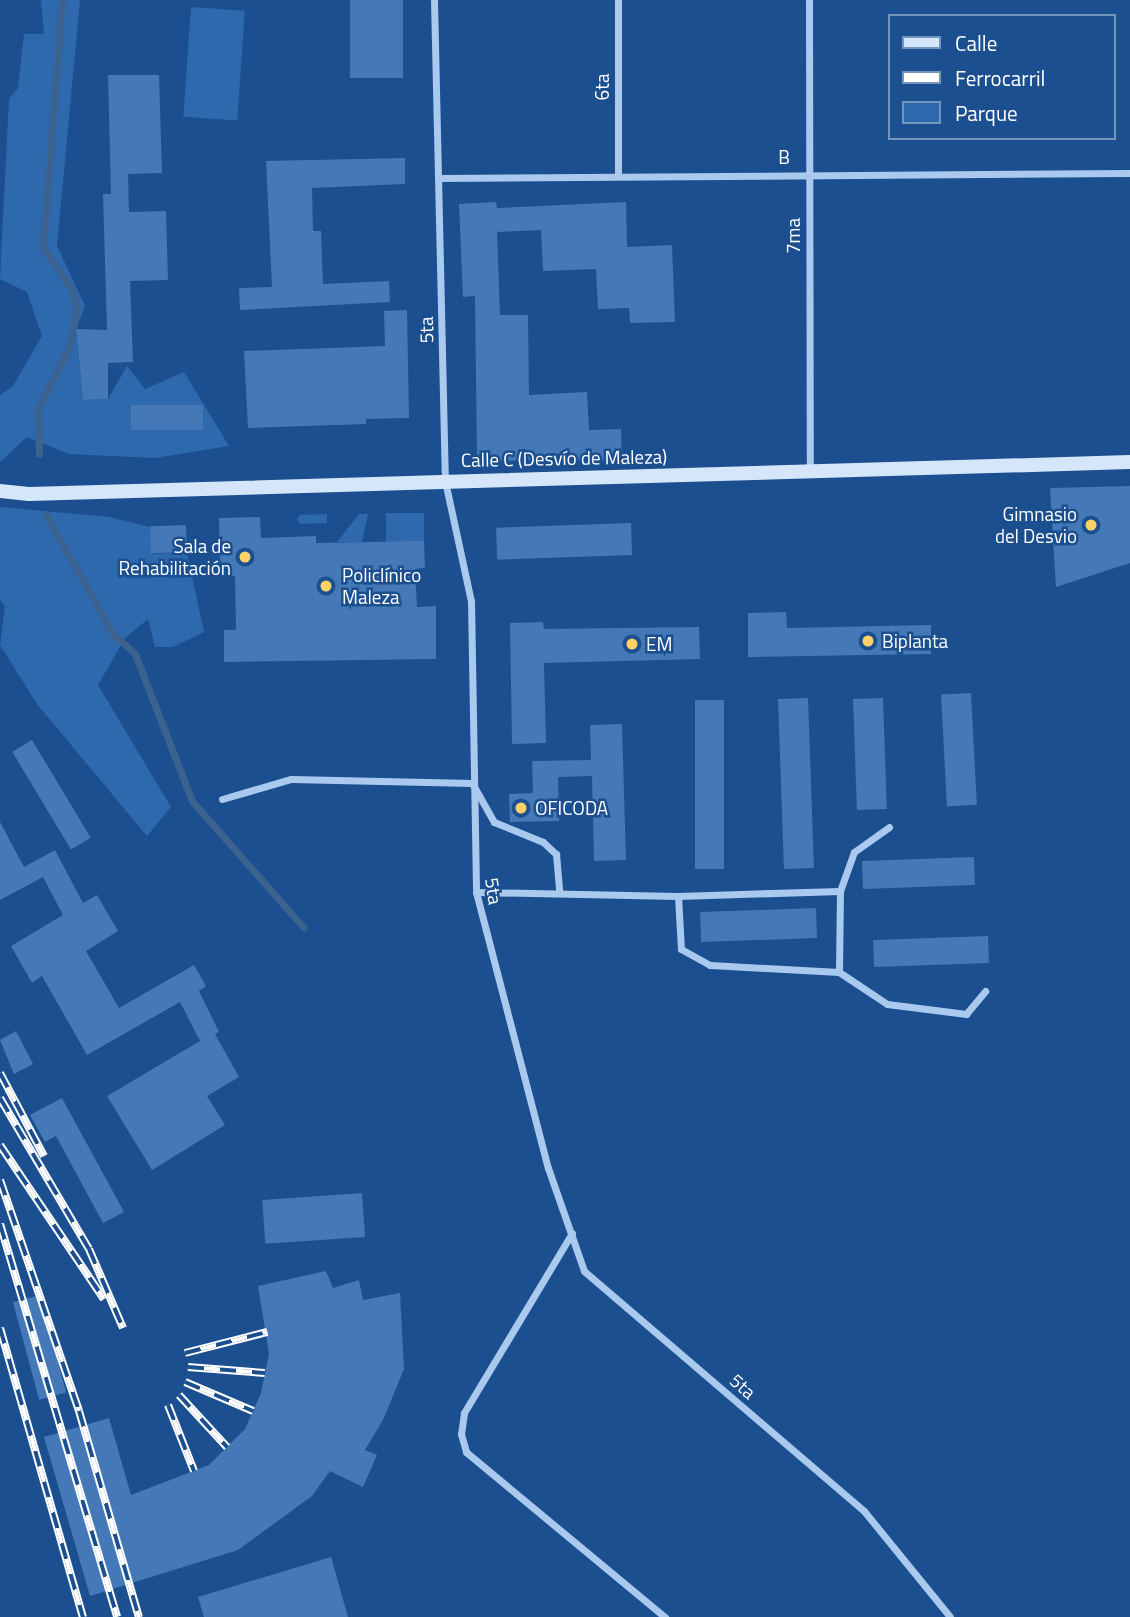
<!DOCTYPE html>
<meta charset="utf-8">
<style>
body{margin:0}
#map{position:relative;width:1130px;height:1617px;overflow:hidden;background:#1b4f8f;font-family:"Titillium Web",sans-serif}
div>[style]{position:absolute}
.green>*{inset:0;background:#2e69ad;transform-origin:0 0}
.stream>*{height:7px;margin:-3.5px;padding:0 3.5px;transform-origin:3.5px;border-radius:3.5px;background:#3c6290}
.building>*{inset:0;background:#4478b7;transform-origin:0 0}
.street>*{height:7px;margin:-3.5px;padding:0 3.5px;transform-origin:3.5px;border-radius:3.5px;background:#a9c9ee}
.secondary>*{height:14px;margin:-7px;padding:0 7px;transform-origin:7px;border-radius:7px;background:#d6e6fa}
.rail>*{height:8px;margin-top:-4px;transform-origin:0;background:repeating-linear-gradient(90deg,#1b4f8f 0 16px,#fff 0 32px);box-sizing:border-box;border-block:2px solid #fff}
.dots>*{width:19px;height:19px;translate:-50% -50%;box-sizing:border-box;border:4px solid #1b4f8f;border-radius:50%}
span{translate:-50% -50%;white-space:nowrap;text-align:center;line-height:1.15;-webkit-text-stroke:5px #1b4f8f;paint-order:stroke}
.street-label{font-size:19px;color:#fff}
.poi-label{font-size:19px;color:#fff}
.right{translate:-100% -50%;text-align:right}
.left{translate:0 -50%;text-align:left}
.legend{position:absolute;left:888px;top:14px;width:228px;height:126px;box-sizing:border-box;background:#1b4f8f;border:2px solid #7695bc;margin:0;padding:9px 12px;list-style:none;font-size:21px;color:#fff}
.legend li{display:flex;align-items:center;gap:14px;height:35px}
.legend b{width:35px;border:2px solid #7695bc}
</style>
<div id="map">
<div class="green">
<div style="clip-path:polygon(41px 0,80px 0,57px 246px,85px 306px,76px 329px,83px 400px,108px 399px,127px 366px,145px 389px,184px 372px,229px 446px,155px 458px,69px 454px,27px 437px,0 462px,0 395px,13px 386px,42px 336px,27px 292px,0 279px,9px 99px,18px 88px,24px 34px,44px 34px)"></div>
<div style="left:191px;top:7px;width:54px;height:110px;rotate:4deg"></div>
<div style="clip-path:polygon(0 507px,109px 517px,150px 527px,152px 554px,187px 552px,204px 632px,173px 647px,155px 647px,148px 619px,125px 638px,98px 685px,171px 807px,147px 836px,37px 704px,0 645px,5px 606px,0 600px)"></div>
<div style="left:386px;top:513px;width:38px;height:29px"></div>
<div style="clip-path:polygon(327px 514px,327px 523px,300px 524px,297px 519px,300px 515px)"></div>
<div style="clip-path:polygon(359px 514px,368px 514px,362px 542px,337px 542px)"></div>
</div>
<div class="stream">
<div style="left:39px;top:454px;width:45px;rotate:-91.3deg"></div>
<div style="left:38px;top:409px;width:66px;rotate:-63deg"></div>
<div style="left:68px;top:350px;width:42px;rotate:-77.6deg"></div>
<div style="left:77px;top:309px;width:20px;rotate:-105deg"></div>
<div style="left:72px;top:290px;width:52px;rotate:-124deg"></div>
<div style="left:43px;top:247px;width:248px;rotate:-85.6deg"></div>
<div style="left:46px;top:515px;width:137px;rotate:60.6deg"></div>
<div style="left:113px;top:634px;width:30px;rotate:42deg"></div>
<div style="left:135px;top:654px;width:158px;rotate:68.8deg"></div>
<div style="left:192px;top:801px;width:169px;rotate:48.6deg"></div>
</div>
<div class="building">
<div style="left:350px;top:0;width:53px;height:78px"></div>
<div style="clip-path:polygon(108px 75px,159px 75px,162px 173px,128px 174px,129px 212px,166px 211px,168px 280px,130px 281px,133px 362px,108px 363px,108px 399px,83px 400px,76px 329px,107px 330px,103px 194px,111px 194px)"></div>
<div style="clip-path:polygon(405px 158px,405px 184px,312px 188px,313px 231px,321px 231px,323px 284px,389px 281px,390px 302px,240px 310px,239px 288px,272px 287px,266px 161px)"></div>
<div style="clip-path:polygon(496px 202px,497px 208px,626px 202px,627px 247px,672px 245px,675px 322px,630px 323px,629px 308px,598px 309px,596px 269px,543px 271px,541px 230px,497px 232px,500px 315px,528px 315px,529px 395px,587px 392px,589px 430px,621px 429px,622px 460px,477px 461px,475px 296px,463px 297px,459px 204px)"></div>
<div style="clip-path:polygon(407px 310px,409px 418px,366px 419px,366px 424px,248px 428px,244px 351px,385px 346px,384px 311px)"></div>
<div style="left:203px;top:405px;width:25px;height:72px;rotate:90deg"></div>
<div style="clip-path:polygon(1130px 486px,1130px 563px,1056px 587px,1050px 488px)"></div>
<div style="clip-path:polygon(260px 517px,261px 538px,316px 536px,316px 543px,424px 541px,425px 568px,415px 569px,417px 607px,436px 606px,436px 659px,224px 662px,224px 630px,236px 630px,235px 576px,220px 576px,219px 518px)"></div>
<div style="left:631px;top:523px;width:32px;height:135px;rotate:88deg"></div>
<div style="left:186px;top:525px;width:27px;height:36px;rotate:88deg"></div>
<div style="clip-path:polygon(786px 612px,787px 628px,931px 625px,931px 654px,748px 657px,748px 613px)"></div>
<div style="clip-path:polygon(543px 622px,544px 629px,699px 627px,700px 659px,544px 663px,546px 743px,512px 744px,510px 623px)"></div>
<div style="left:971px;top:693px;width:112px;height:30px;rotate:87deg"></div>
<div style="left:808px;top:698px;width:170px;height:30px;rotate:88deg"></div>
<div style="left:883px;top:698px;width:111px;height:30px;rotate:88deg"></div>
<div style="left:695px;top:700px;width:29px;height:169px"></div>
<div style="clip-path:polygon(622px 724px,626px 860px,594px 861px,592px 776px,558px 777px,559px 821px,510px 822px,509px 794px,533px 793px,532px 761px,591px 760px,590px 725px)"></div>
<div style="left:32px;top:740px;width:114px;height:23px;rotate:59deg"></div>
<div style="clip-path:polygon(0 822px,24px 867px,55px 850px,83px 903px,97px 895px,118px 931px,86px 951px,119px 1008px,194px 965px,206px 986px,199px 991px,219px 1032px,215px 1034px,239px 1077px,207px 1096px,225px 1125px,152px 1170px,107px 1096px,200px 1041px,180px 1002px,87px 1055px,42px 976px,32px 983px,11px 946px,63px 915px,43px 877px,0 900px)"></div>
<div style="left:974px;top:857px;width:28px;height:112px;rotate:88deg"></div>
<div style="left:816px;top:908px;width:30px;height:116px;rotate:88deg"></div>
<div style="left:988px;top:936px;width:27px;height:115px;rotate:88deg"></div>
<div style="clip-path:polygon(16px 1031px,33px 1064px,14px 1074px,0 1040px)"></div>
<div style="clip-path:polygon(62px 1098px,124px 1212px,103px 1223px,56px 1136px,45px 1142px,30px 1115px)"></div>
<div style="left:362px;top:1193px;width:44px;height:100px;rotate:86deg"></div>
<div style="clip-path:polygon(326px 1271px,333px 1288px,359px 1280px,363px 1300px,400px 1293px,404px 1369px,383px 1420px,365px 1450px,377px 1455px,363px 1487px,330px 1471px,312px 1496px,238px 1550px,90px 1596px,44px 1437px,109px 1418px,131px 1495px,209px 1465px,245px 1429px,261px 1393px,269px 1354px,258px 1286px)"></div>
<div style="left:40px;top:1295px;width:101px;height:28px;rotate:75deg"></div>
<div style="clip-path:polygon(331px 1557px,348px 1617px,204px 1617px,198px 1597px)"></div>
</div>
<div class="street">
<div style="left:434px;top:0;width:481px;rotate:88.7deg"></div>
<div style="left:445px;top:481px;width:123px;rotate:77.8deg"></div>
<div style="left:471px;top:601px;width:291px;rotate:89deg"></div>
<div style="left:476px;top:892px;width:285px;rotate:75.4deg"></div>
<div style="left:548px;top:1168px;width:109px;rotate:70.7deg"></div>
<div style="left:584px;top:1271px;width:369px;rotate:40.6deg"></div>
<div style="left:864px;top:1511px;width:136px;rotate:50.9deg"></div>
<div style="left:809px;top:0;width:472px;rotate:89.9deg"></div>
<div style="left:618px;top:173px;width:173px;rotate:-90deg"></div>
<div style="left:438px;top:178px;width:692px;rotate:-0.41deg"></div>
<div style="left:222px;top:799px;width:72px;rotate:-16.2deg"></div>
<div style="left:291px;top:779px;width:181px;rotate:1.3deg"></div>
<div style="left:472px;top:783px;width:45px;rotate:60.6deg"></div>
<div style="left:494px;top:822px;width:53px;rotate:22.2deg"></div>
<div style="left:543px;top:842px;width:18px;rotate:43deg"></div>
<div style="left:556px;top:854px;width:36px;rotate:85deg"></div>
<div style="left:476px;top:892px;width:202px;rotate:1.1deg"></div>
<div style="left:678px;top:896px;width:162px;rotate:-1.8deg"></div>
<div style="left:678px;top:896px;width:53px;rotate:86.8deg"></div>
<div style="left:681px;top:949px;width:33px;rotate:29deg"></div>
<div style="left:710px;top:965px;width:129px;rotate:3.1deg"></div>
<div style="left:839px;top:972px;width:58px;rotate:33.7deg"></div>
<div style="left:887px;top:1004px;width:80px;rotate:7.2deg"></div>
<div style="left:966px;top:1014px;width:30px;rotate:-50deg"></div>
<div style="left:839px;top:972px;width:81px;rotate:-89.3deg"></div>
<div style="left:840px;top:891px;width:41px;rotate:-70.3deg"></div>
<div style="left:854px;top:852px;width:43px;rotate:-35.5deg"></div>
<div style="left:572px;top:1233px;width:210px;rotate:121deg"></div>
<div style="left:464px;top:1413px;width:21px;rotate:98deg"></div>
<div style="left:461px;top:1434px;width:19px;rotate:74deg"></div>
<div style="left:466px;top:1452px;width:259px;rotate:39.7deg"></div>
</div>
<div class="secondary">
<div style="left:0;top:491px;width:29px;rotate:6deg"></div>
<div style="left:29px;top:494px;width:1101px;rotate:-1.66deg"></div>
</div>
<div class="rail">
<div style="left:0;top:1073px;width:94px;rotate:62.1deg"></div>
<div style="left:0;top:1098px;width:175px;rotate:59.5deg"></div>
<div style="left:89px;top:1249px;width:86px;rotate:66.7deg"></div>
<div style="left:0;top:1145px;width:186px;rotate:56deg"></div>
<div style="left:0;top:1180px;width:244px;rotate:71.1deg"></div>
<div style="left:79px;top:1411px;width:215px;rotate:73.8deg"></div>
<div style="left:0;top:1224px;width:410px;rotate:73.4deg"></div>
<div style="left:0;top:1328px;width:301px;rotate:74deg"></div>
<div style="left:185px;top:1353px;width:85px;rotate:-14.4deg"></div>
<div style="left:188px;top:1367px;width:77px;rotate:4.5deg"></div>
<div style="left:185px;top:1382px;width:74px;rotate:23.1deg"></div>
<div style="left:179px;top:1395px;width:71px;rotate:47.3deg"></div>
<div style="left:168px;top:1405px;width:71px;rotate:68.5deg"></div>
</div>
<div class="dots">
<div style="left:1091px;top:525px;background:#ffd166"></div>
<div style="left:245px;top:557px;background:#ffd166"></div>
<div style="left:326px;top:586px;background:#ffd166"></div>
<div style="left:868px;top:641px;background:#ffd166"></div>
<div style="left:632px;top:644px;background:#ffd166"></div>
<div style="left:521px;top:808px;background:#ffd166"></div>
</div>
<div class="street-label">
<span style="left:602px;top:87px;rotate:-90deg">6ta</span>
<span style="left:784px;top:157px">B</span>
<span style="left:793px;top:236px;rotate:-90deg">7ma</span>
<span style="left:426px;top:330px;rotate:-91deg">5ta</span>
<span style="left:564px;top:458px;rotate:-1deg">Calle C (Desvío de Maleza)</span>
<span style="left:494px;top:891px;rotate:81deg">5ta</span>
<span style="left:743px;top:1386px;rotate:41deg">5ta</span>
</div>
<div class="poi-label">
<span class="right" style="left:1077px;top:525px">Gimnasio<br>del Desvio</span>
<span class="right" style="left:231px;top:557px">Sala de<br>Rehabilitación</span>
<span class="left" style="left:342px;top:586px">Policlínico<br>Maleza</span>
<span class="left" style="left:882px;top:641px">Biplanta</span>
<span class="left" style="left:646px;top:644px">EM</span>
<span class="left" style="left:535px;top:808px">OFICODA</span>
</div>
<ul class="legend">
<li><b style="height:9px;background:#d6e6fa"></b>Calle</li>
<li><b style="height:9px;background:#fff"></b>Ferrocarril</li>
<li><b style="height:19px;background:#2e69ad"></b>Parque</li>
</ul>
</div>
